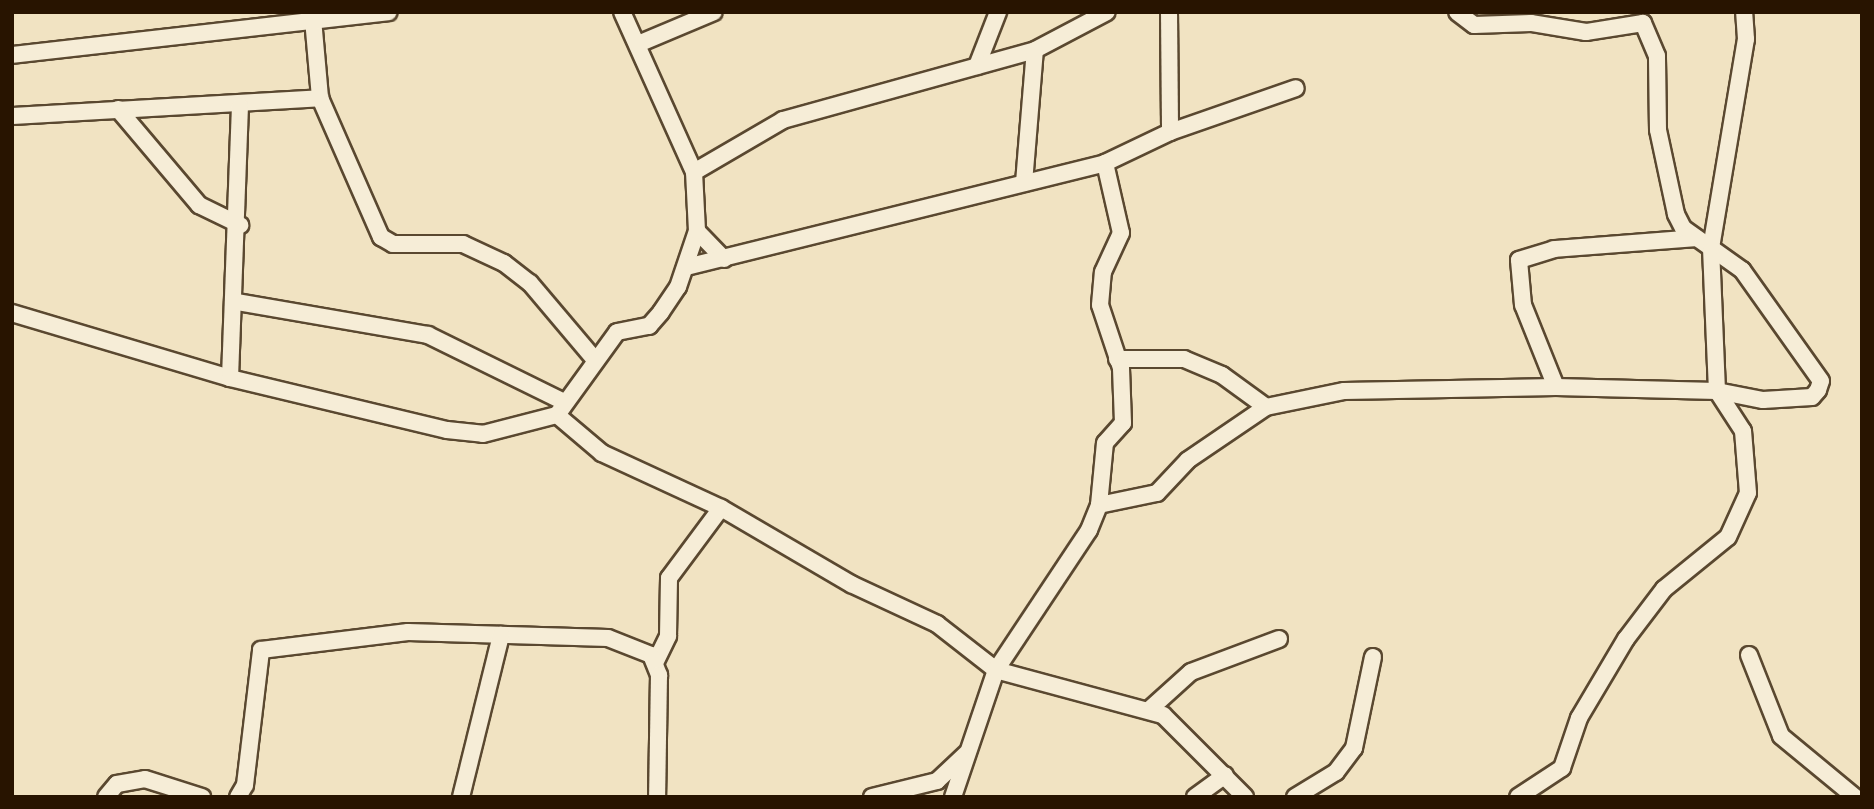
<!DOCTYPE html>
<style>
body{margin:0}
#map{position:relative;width:1874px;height:809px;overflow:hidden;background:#f1e3c2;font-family:"IM FELL Double Pica",serif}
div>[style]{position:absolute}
.roads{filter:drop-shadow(2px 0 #5a4830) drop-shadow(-2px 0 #5a4830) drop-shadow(0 2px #5a4830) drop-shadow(0 -2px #5a4830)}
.minor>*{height:16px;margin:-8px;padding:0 8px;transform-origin:8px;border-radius:8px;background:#f6edd7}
span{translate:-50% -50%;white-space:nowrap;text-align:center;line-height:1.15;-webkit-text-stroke:7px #f6edd7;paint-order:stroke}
.frame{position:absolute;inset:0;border:14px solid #281400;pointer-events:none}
</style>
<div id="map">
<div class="roads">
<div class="minor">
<div style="left:1169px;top:12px;width:120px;rotate:89.5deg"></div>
<div style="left:313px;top:19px;width:79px;rotate:84.9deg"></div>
<div style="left:320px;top:98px;width:152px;rotate:66.3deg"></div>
<div style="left:381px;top:237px;width:14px;rotate:30deg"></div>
<div style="left:393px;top:244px;width:70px"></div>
<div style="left:463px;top:244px;width:45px;rotate:24.9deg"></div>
<div style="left:504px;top:263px;width:33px;rotate:38deg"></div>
<div style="left:530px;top:283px;width:101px;rotate:49.8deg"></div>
<div style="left:638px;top:44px;width:82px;rotate:-22.8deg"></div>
<div style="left:12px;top:55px;width:379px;rotate:-6.5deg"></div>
<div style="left:977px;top:66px;width:58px;rotate:-68.7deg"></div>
<div style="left:118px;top:109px;width:126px;rotate:49.8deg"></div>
<div style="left:199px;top:205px;width:46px;rotate:26deg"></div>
<div style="left:12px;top:116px;width:309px;rotate:-3.3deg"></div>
<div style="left:694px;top:172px;width:103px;rotate:-30.3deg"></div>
<div style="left:783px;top:120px;width:262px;rotate:-15.5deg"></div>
<div style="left:1035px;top:50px;width:81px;rotate:-27.8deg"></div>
<div style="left:1024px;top:183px;width:133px;rotate:-85.3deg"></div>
<div style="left:697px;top:231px;width:39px;rotate:46deg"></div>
<div style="left:686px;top:267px;width:432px;rotate:-13.9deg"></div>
<div style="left:1105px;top:163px;width:72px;rotate:-25.5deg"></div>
<div style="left:1170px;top:132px;width:133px;rotate:-19.2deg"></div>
<div style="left:237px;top:302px;width:194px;rotate:9.8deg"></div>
<div style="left:428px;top:335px;width:152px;rotate:26.2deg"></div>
<div style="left:12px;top:313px;width:227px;rotate:16.6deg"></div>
<div style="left:230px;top:378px;width:223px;rotate:13.5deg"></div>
<div style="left:447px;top:430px;width:36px;rotate:6deg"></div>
<div style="left:483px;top:434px;width:76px;rotate:-14.4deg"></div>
<div style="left:557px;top:415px;width:102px;rotate:-54.1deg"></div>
<div style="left:617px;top:332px;width:33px;rotate:-11deg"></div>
<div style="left:649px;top:326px;width:18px;rotate:-49deg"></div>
<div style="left:661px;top:312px;width:30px;rotate:-56deg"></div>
<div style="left:678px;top:287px;width:59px;rotate:-71.3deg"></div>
<div style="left:697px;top:231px;width:59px;rotate:-92.9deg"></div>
<div style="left:694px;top:172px;width:175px;rotate:-114.2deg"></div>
<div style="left:1117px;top:359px;width:67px"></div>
<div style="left:1184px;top:359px;width:41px;rotate:22.8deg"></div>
<div style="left:1222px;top:375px;width:54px;rotate:36deg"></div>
<div style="left:230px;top:378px;width:272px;rotate:-87.9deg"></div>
<div style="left:1556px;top:387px;width:88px;rotate:-111.9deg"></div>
<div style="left:1523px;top:305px;width:45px;rotate:-95.1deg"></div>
<div style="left:1519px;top:260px;width:37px;rotate:-17deg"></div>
<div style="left:1554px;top:249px;width:142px;rotate:-4.4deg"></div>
<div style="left:557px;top:415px;width:59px;rotate:40.2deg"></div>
<div style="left:602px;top:453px;width:131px;rotate:24.8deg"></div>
<div style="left:721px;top:508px;width:151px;rotate:30.3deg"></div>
<div style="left:851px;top:584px;width:95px;rotate:24.9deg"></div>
<div style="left:937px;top:624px;width:75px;rotate:37.9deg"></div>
<div style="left:996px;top:670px;width:173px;rotate:15.1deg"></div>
<div style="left:1163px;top:715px;width:116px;rotate:45deg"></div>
<div style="left:1099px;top:505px;width:59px;rotate:-11.7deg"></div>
<div style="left:1157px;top:493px;width:45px;rotate:-46.8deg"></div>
<div style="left:1188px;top:460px;width:94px;rotate:-34.2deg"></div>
<div style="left:1266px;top:407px;width:80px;rotate:-11.6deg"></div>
<div style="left:1344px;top:391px;width:212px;rotate:-1.1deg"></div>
<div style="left:1556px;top:387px;width:161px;rotate:1.4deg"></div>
<div style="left:1717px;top:391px;width:47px;rotate:11.1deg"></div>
<div style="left:1763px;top:400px;width:49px;rotate:-3.5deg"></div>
<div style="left:1812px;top:397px;width:9px;rotate:-49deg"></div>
<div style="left:1818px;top:390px;width:9px;rotate:-72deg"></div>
<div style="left:1821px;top:381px;width:136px;rotate:-125.4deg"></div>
<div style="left:1742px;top:270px;width:72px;rotate:-144.6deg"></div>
<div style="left:1683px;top:228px;width:16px;rotate:-117deg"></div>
<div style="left:1676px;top:214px;width:86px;rotate:-102.1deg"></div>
<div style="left:1658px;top:130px;width:74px;rotate:-90.8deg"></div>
<div style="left:1657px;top:56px;width:36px;rotate:-113deg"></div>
<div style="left:1643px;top:23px;width:58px;rotate:171deg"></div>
<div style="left:1586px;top:32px;width:56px;rotate:-170.7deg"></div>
<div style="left:1531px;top:23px;width:57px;rotate:178deg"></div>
<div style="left:1474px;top:25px;width:21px;rotate:-143deg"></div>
<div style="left:1749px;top:655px;width:87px;rotate:68.4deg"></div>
<div style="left:1781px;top:736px;width:96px;rotate:39.5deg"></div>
<div style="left:656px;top:661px;width:28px;rotate:-64deg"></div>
<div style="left:668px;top:636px;width:58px;rotate:-89deg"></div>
<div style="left:669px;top:578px;width:87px;rotate:-53.4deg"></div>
<div style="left:1150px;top:709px;width:55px;rotate:-42.1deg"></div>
<div style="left:1191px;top:672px;width:94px;rotate:-20.6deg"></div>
<div style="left:106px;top:797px;width:17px;rotate:-50deg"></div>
<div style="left:117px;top:784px;width:28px;rotate:-10deg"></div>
<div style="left:145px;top:779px;width:60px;rotate:17.5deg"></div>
<div style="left:238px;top:797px;width:14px;rotate:-60deg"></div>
<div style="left:245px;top:785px;width:136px;rotate:-83.2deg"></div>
<div style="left:261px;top:650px;width:148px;rotate:-7deg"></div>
<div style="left:408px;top:632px;width:200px;rotate:1.7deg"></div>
<div style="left:608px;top:638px;width:46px;rotate:21.6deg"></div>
<div style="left:651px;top:655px;width:22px;rotate:68deg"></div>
<div style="left:659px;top:675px;width:122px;rotate:90.9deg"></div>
<div style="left:461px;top:797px;width:167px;rotate:-76.1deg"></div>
<div style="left:872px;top:797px;width:67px;rotate:-13.8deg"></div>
<div style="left:937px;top:781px;width:40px;rotate:-43deg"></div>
<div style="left:953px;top:797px;width:134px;rotate:-71.3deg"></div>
<div style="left:996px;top:670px;width:168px;rotate:-56.4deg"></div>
<div style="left:1089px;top:530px;width:27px;rotate:-68deg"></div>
<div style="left:1099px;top:505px;width:62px;rotate:-84.5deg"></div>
<div style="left:1105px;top:443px;width:27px;rotate:-48deg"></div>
<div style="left:1123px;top:423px;width:55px;rotate:-92.1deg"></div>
<div style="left:1121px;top:368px;width:66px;rotate:-108.4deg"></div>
<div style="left:1100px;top:305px;width:33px;rotate:-85deg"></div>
<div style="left:1103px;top:272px;width:43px;rotate:-65.2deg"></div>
<div style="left:1121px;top:233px;width:72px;rotate:-102.9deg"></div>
<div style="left:1195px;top:797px;width:37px;rotate:-36deg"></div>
<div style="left:1295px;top:797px;width:48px;rotate:-31.4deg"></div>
<div style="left:1336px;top:772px;width:30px;rotate:-53deg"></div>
<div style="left:1354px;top:748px;width:93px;rotate:-78.2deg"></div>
<div style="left:1518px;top:797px;width:53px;rotate:-33.4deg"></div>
<div style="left:1562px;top:768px;width:53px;rotate:-71.2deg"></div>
<div style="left:1579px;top:718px;width:92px;rotate:-59.3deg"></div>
<div style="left:1626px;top:639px;width:63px;rotate:-52.8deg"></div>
<div style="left:1664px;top:589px;width:82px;rotate:-39.1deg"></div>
<div style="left:1728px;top:537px;width:48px;rotate:-65.6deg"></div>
<div style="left:1748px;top:493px;width:62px;rotate:-94.6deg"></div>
<div style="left:1743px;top:431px;width:48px;rotate:-123deg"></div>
<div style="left:1717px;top:391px;width:143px;rotate:-92.4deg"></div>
<div style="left:1711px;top:248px;width:212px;rotate:-80.5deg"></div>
<div style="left:1746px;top:39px;width:27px;rotate:-94deg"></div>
</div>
</div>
<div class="frame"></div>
</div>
